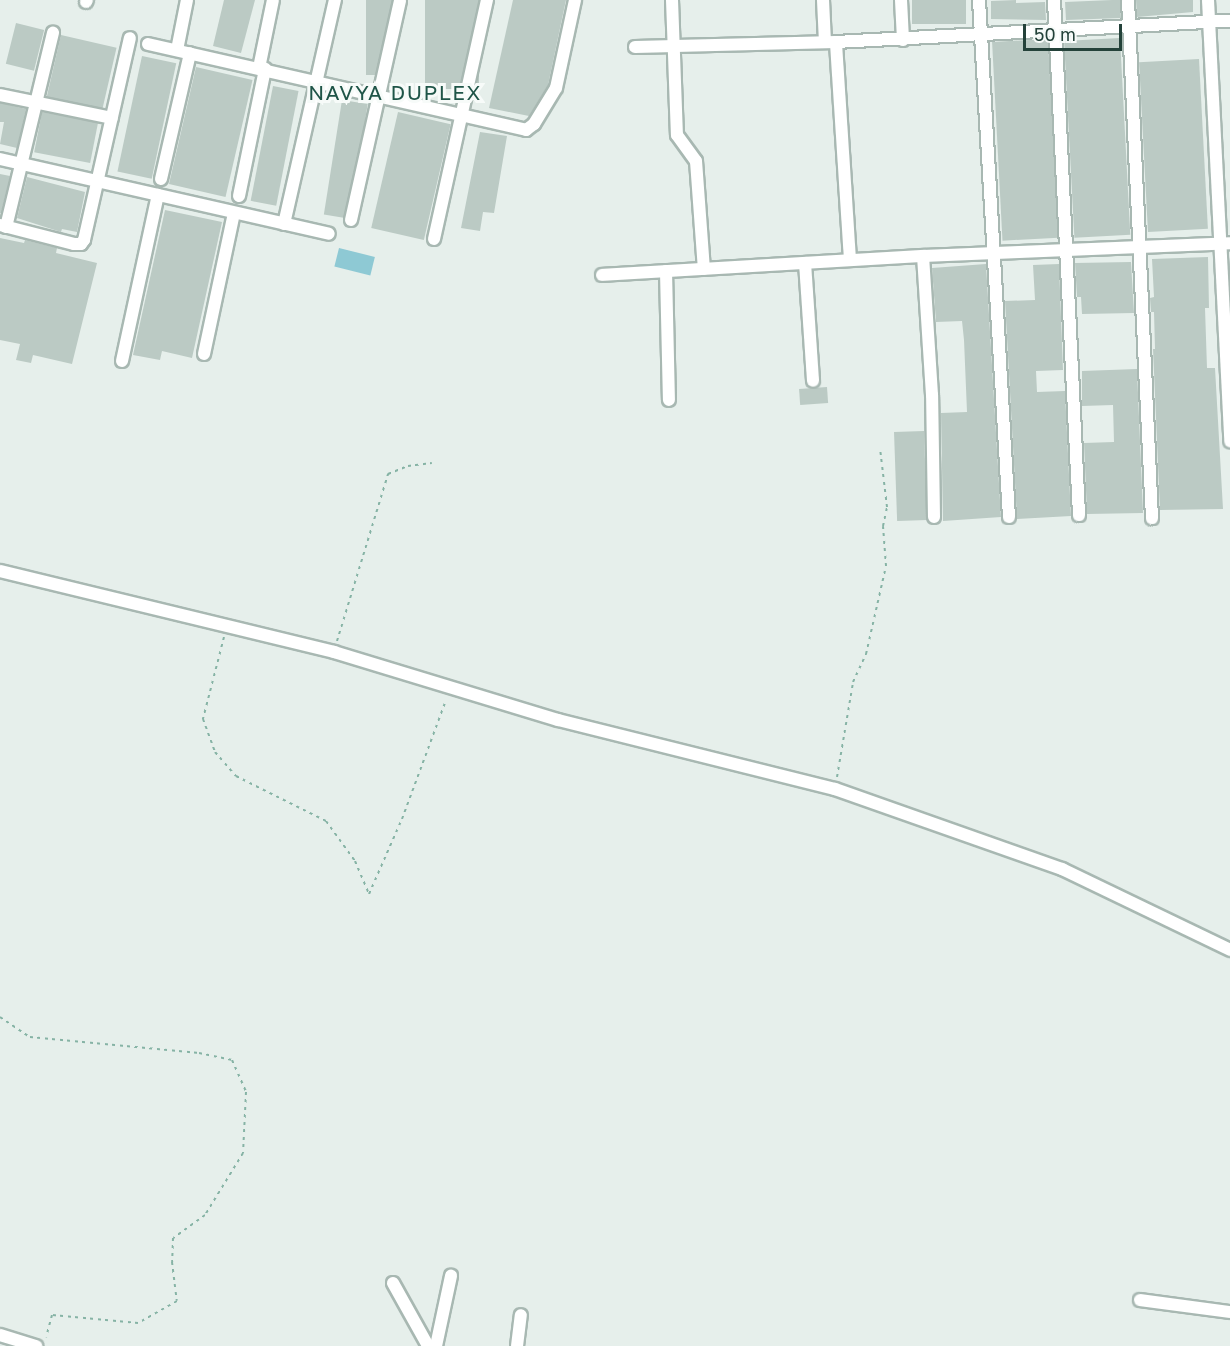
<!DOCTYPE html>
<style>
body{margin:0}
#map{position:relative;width:1230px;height:1346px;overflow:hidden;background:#e6efeb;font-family:"Golos Text",sans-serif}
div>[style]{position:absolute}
.water>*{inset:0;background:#8ec9d4;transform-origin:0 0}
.building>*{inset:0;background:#bbcac4;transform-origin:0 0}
.path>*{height:2px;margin-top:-1px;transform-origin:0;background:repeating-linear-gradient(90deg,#86b3a5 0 3px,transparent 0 7.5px)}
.roads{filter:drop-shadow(2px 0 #a8b8b2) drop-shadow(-2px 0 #a8b8b2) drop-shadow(0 2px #a8b8b2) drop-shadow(0 -2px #a8b8b2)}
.minor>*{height:12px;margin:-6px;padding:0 6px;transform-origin:6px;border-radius:6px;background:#fff}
span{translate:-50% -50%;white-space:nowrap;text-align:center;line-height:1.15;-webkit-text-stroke:6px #f7fbf9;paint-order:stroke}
.neighbourhood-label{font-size:21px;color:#1f5548;letter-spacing:1.5px}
.scale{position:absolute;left:1023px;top:24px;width:99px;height:27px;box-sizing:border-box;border:3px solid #24423a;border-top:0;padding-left:8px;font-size:18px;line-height:21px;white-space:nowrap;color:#24423a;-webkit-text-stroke:4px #f7fbf9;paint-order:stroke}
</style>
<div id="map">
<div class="water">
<div style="left:339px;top:248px;width:37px;height:19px;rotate:14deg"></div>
</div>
<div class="building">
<div style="clip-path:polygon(224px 0,255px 0,241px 53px,213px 46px)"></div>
<div style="left:366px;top:0;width:26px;height:75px"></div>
<div style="left:425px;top:0;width:54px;height:89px"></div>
<div style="clip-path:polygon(513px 0,566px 0,548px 85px,529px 116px,489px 108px)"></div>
<div style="left:912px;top:0;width:54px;height:24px"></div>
<div style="clip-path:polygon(1016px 0,1016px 3px,1045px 2px,1046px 20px,991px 19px,991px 1px)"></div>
<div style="clip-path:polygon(1112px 0,1120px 0,1121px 18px,1066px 20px,1065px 2px)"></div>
<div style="clip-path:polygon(1136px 0,1193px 0,1193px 12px,1137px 17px)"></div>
<div style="left:16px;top:23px;width:29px;height:42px;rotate:14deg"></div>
<div style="left:61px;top:35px;width:57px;height:63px;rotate:13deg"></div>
<div style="left:1120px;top:38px;width:197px;height:56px;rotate:87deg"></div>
<div style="left:1048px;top:39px;width:199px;height:56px;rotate:87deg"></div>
<div style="left:142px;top:56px;width:35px;height:118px;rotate:12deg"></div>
<div style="left:1199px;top:59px;width:170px;height:60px;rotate:87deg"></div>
<div style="left:196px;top:67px;width:58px;height:120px;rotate:13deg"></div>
<div style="left:273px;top:86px;width:26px;height:117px;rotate:11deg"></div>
<div style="left:342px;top:100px;width:26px;height:116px;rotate:9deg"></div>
<div style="clip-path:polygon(0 103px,26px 109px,17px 148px,0 144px,4px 122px,0 122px)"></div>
<div style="left:42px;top:112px;width:57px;height:41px;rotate:11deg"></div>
<div style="left:398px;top:112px;width:54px;height:119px;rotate:13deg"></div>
<div style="clip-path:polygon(480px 132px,507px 136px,494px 213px,483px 212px,480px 231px,461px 228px)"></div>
<div style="clip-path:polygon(0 174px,10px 176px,1px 213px,0 213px)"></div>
<div style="clip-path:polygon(27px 177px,85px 192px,77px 232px,62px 229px,61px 232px,17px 218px)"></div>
<div style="clip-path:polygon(165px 210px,222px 222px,192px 358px,162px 351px,160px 360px,133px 355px)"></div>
<div style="clip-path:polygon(0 238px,24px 243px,25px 240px,57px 248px,56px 253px,97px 263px,72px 364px,33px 355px,31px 363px,16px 360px,20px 344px,0 340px)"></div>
<div style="clip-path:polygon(1208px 257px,1209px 308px,1205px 308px,1207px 368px,1215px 368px,1223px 509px,1160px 510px,1153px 349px,1155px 349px,1154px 312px,1151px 312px,1150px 298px,1154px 297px,1152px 259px)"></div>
<div style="clip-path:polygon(1131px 262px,1134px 313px,1082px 314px,1081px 297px,1077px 297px,1075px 263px)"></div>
<div style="clip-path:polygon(986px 264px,1001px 517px,943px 521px,941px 413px,967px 412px,964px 340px,962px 321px,936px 322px,932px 268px)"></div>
<div style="clip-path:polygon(1059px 264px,1063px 370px,1036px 371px,1037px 392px,1065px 391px,1071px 516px,1017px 519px,1005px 301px,1035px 300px,1033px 265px)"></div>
<div style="clip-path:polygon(1137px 369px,1143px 513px,1087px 514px,1084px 443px,1114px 442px,1113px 405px,1082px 406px,1082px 371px)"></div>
<div style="left:827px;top:387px;width:16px;height:28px;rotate:86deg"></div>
<div style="left:924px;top:431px;width:89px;height:30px;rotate:88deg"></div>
</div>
<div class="path">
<div style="left:224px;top:637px;width:85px;rotate:104.4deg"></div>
<div style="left:203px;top:719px;width:35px;rotate:70deg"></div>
<div style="left:215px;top:752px;width:32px;rotate:49deg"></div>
<div style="left:236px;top:776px;width:101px;rotate:26.6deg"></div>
<div style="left:326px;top:821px;width:49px;rotate:54.1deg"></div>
<div style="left:355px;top:861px;width:36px;rotate:67deg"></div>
<div style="left:369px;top:894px;width:82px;rotate:-66.3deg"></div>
<div style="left:402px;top:819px;width:127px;rotate:-69.7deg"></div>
<div style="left:337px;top:641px;width:175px;rotate:-73deg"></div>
<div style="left:388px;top:474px;width:22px;rotate:-22deg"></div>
<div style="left:408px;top:466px;width:24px;rotate:-7deg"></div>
<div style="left:837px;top:777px;width:96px;rotate:-80.4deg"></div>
<div style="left:853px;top:682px;width:31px;rotate:-65deg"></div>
<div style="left:866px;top:654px;width:90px;rotate:-77.2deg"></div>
<div style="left:886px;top:566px;width:40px;rotate:-94.3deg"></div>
<div style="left:883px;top:526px;width:19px;rotate:-78deg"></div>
<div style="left:887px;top:507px;width:59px;rotate:-96.8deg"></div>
<div style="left:0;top:1017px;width:36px;rotate:34deg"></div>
<div style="left:30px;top:1037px;width:170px;rotate:5.4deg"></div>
<div style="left:199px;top:1053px;width:34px;rotate:12deg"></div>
<div style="left:232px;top:1060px;width:35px;rotate:66deg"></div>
<div style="left:246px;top:1092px;width:61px;rotate:92.8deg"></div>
<div style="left:243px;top:1153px;width:73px;rotate:121.5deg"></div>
<div style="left:205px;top:1215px;width:39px;rotate:144deg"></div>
<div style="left:173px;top:1238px;width:24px;rotate:92deg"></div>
<div style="left:172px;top:1262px;width:39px;rotate:83deg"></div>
<div style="left:177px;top:1301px;width:45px;rotate:150.6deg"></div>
<div style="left:138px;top:1323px;width:86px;rotate:-174.7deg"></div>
<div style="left:52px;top:1315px;width:23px;rotate:105deg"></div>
</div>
<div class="roads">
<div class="minor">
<div style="left:672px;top:0;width:135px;rotate:87.9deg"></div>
<div style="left:677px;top:135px;width:32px;rotate:54deg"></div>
<div style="left:696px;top:161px;width:108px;rotate:85.8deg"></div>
<div style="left:823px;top:0;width:42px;rotate:87.3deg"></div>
<div style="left:901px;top:0;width:40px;rotate:87.1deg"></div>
<div style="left:979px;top:0;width:518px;rotate:86.68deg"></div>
<div style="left:1054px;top:0;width:516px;rotate:87.22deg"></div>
<div style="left:1128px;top:0;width:519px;rotate:87.35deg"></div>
<div style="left:1208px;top:0;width:442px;rotate:87.1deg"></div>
<div style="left:86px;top:2px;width:2px;rotate:-63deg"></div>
<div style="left:148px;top:44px;width:388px;rotate:12.8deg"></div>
<div style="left:526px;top:130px;width:10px;rotate:-37deg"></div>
<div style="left:534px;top:124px;width:42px;rotate:-58.6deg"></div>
<div style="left:556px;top:88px;width:90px;rotate:-77.8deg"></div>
<div style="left:635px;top:47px;width:201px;rotate:-1.4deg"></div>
<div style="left:177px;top:50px;width:51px;rotate:-78.7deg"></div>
<div style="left:259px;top:68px;width:69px;rotate:-78.4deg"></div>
<div style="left:0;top:95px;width:114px;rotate:11.6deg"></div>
<div style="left:0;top:159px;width:337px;rotate:12.8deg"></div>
<div style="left:161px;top:179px;width:129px;rotate:-77deg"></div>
<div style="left:239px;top:196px;width:130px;rotate:-78.4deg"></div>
<div style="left:351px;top:220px;width:225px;rotate:-77.4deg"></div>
<div style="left:284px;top:224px;width:230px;rotate:-77.2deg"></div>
<div style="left:0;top:225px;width:76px;rotate:14.4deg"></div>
<div style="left:74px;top:244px;width:7px"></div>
<div style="left:81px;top:244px;width:5px;rotate:-53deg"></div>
<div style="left:84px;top:240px;width:207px;rotate:-77.2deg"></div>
<div style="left:6px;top:227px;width:200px;rotate:-76.4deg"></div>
<div style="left:434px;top:239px;width:245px;rotate:-77.5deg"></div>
<div style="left:850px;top:260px;width:218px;rotate:-93.7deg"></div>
<div style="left:836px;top:42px;width:395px;rotate:-3.1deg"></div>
<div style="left:805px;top:263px;width:118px;rotate:86.1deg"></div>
<div style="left:666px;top:271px;width:129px;rotate:88.7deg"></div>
<div style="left:602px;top:275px;width:322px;rotate:-3.4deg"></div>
<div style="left:204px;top:354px;width:144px;rotate:-78deg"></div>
<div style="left:122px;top:361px;width:170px;rotate:-77.8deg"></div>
<div style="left:934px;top:517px;width:122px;rotate:-90.9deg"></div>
<div style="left:932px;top:395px;width:139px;rotate:-93.7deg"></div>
<div style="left:923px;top:256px;width:307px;rotate:-2.4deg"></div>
<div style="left:0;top:571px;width:344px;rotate:13.6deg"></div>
<div style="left:334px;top:652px;width:234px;rotate:16.9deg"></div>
<div style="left:558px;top:720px;width:285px;rotate:14deg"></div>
<div style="left:835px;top:789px;width:241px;rotate:19.4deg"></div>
<div style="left:1062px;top:869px;width:187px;rotate:25.7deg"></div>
<div style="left:393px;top:1283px;width:72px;rotate:60.9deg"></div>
<div style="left:1140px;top:1300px;width:91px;rotate:7.6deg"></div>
<div style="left:0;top:1335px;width:38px;rotate:17deg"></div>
<div style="left:436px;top:1346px;width:72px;rotate:-77.9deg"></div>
<div style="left:517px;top:1346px;width:31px;rotate:-83deg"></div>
</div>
</div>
<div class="neighbourhood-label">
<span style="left:395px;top:92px">NAVYA DUPLEX</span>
</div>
<div class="scale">50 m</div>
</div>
